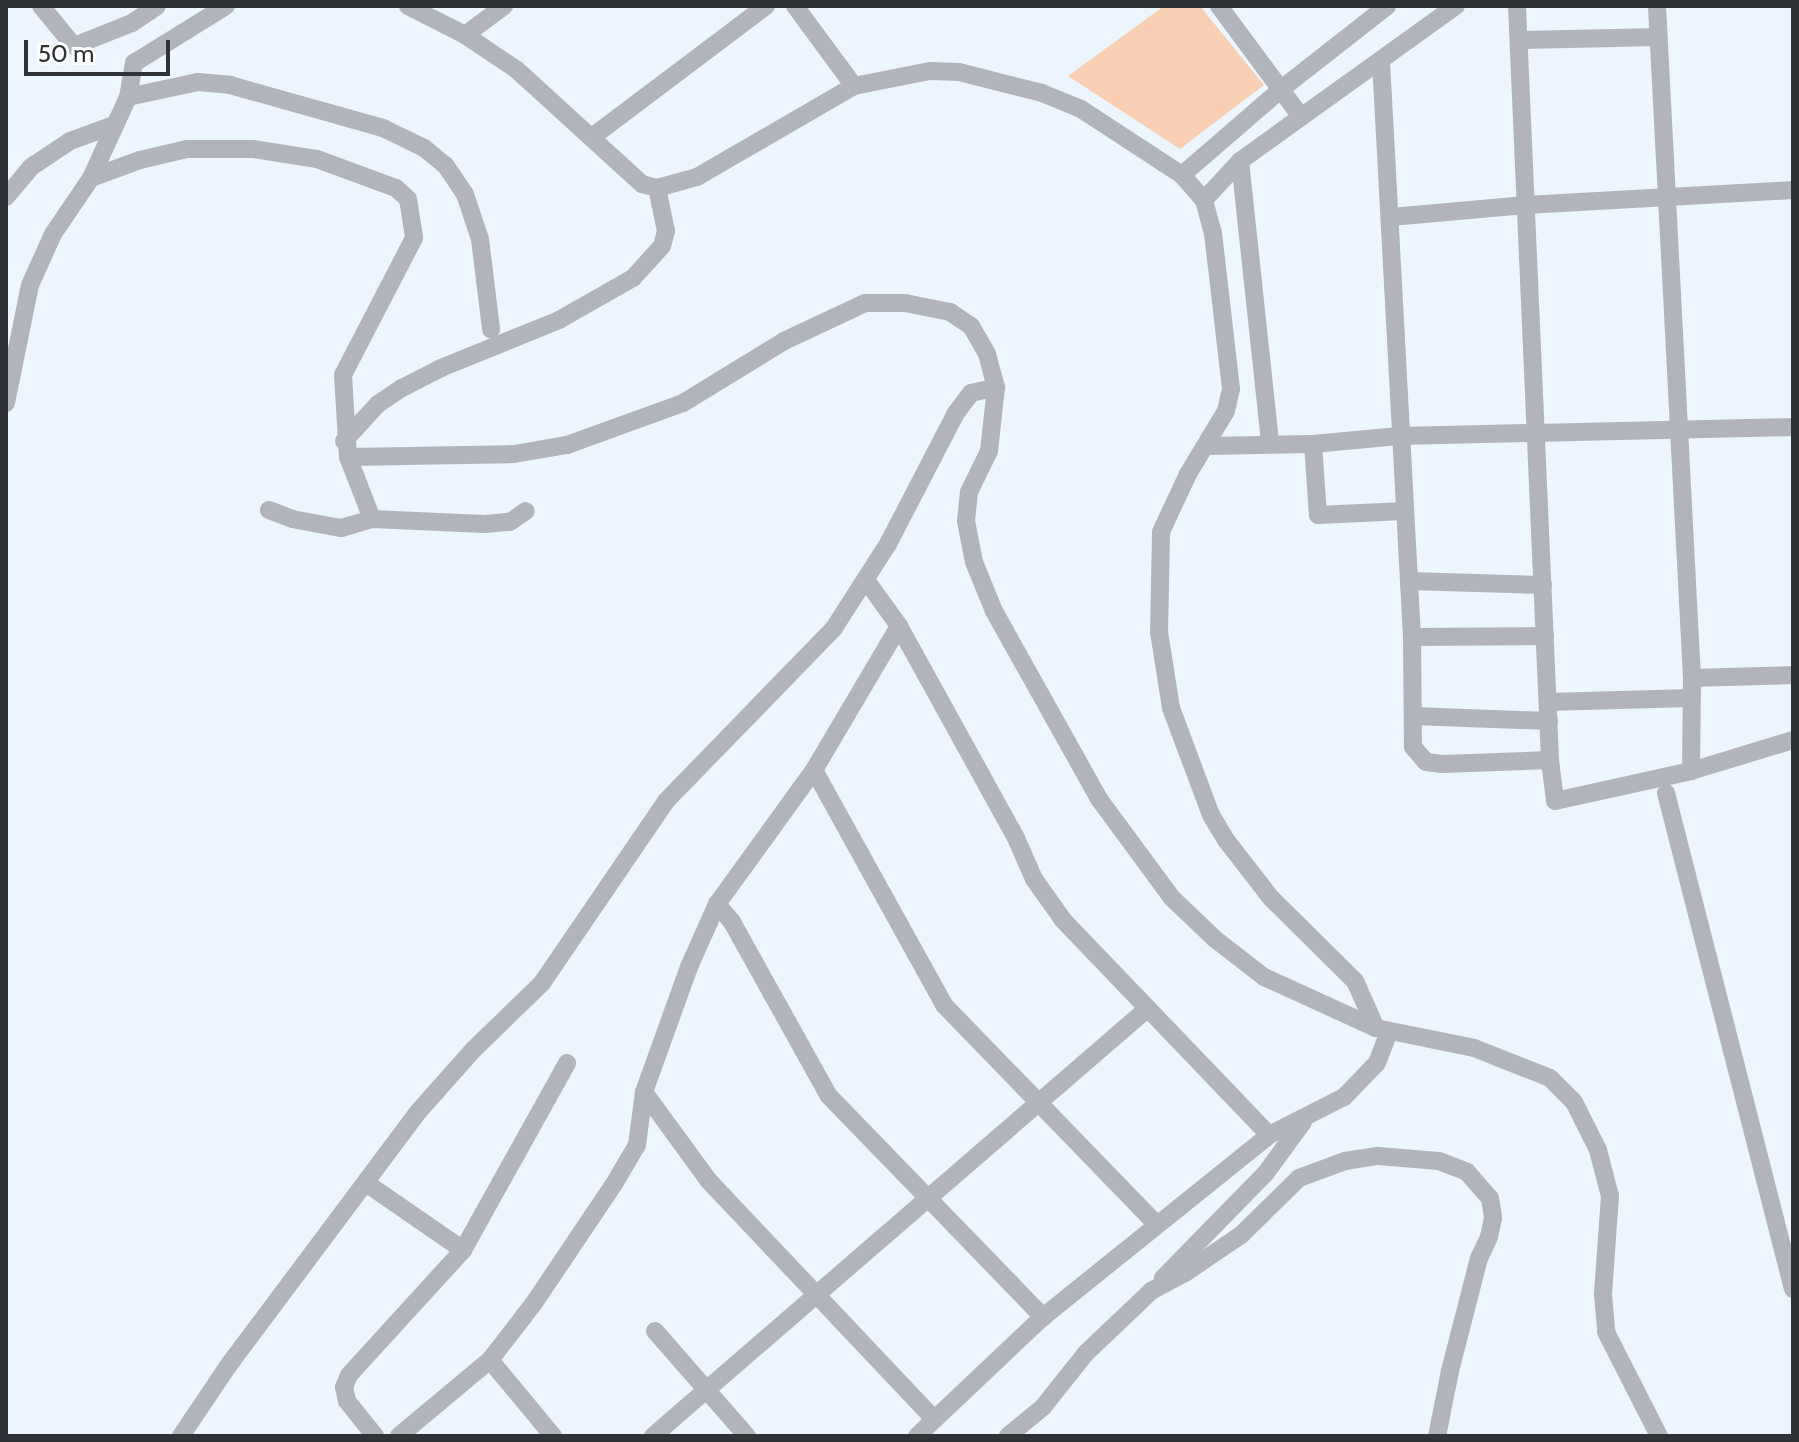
<!DOCTYPE html>
<style>
body{margin:0}
#map{position:relative;width:1799px;height:1442px;overflow:hidden;background:#edf5ff;font-family:Cabin,sans-serif}
div>[style]{position:absolute}
.green>*{inset:0;background:#f9cfb3}
.street>*{height:18px;margin:-9px;padding:0 9px;transform-origin:9px;border-radius:9px;background:#b1b5bb}
span{translate:-50% -50%;white-space:nowrap;text-align:center;line-height:1.15;-webkit-text-stroke:6px #fff;paint-order:stroke}
.frame{position:absolute;inset:0;border:8px solid #2f3338;pointer-events:none}
.scale{position:absolute;left:24px;top:40px;width:146px;height:36px;box-sizing:border-box;border:4px solid #2f3338;border-top:0;padding-left:10px;font-size:24px;line-height:28px;white-space:nowrap;color:#2f3338;-webkit-text-stroke:6px #fff;paint-order:stroke}
</style>
<div id="map">
<div class="green">
<div style="clip-path:polygon(1164px 6px,1200px 6px,1264px 85px,1180px 149px,1068px 76px)"></div>
</div>
<div class="street">
<div style="left:41px;top:6px;width:52px;rotate:50.5deg"></div>
<div style="left:74px;top:46px;width:62px;rotate:-21.6deg"></div>
<div style="left:132px;top:23px;width:30px;rotate:-34deg"></div>
<div style="left:408px;top:6px;width:64px;rotate:27deg"></div>
<div style="left:465px;top:35px;width:63px;rotate:33.9deg"></div>
<div style="left:517px;top:70px;width:169px;rotate:42.4deg"></div>
<div style="left:642px;top:184px;width:16px;rotate:15deg"></div>
<div style="left:657px;top:188px;width:41px;rotate:-15.4deg"></div>
<div style="left:697px;top:177px;width:181px;rotate:-30.1deg"></div>
<div style="left:854px;top:86px;width:77px;rotate:-11.2deg"></div>
<div style="left:930px;top:71px;width:29px;rotate:2deg"></div>
<div style="left:959px;top:72px;width:86px;rotate:14.2deg"></div>
<div style="left:1042px;top:93px;width:42px;rotate:22.3deg"></div>
<div style="left:1081px;top:109px;width:121px;rotate:33.2deg"></div>
<div style="left:1182px;top:175px;width:33px;rotate:49deg"></div>
<div style="left:1204px;top:200px;width:34px;rotate:75deg"></div>
<div style="left:1213px;top:233px;width:157px;rotate:83.4deg"></div>
<div style="left:1231px;top:389px;width:23px;rotate:103deg"></div>
<div style="left:1226px;top:411px;width:74px;rotate:121.1deg"></div>
<div style="left:1188px;top:474px;width:64px;rotate:115deg"></div>
<div style="left:1161px;top:532px;width:100px;rotate:91.1deg"></div>
<div style="left:1159px;top:632px;width:77px;rotate:81deg"></div>
<div style="left:1171px;top:708px;width:114px;rotate:69.5deg"></div>
<div style="left:1211px;top:815px;width:29px;rotate:59deg"></div>
<div style="left:1226px;top:840px;width:73px;rotate:52.2deg"></div>
<div style="left:1271px;top:898px;width:118px;rotate:44.7deg"></div>
<div style="left:1355px;top:981px;width:51px;rotate:65.9deg"></div>
<div style="left:795px;top:6px;width:99px;rotate:53.6deg"></div>
<div style="left:1219px;top:6px;width:138px;rotate:53.5deg"></div>
<div style="left:1517px;top:6px;width:755px;rotate:87.49deg"></div>
<div style="left:1550px;top:760px;width:41px;rotate:83deg"></div>
<div style="left:1555px;top:801px;width:139px;rotate:-12.4deg"></div>
<div style="left:1691px;top:771px;width:107px;rotate:-16.9deg"></div>
<div style="left:1657px;top:6px;width:673px;rotate:87.02deg"></div>
<div style="left:1692px;top:678px;width:93px;rotate:90.6deg"></div>
<div style="left:465px;top:35px;width:49px;rotate:-36.6deg"></div>
<div style="left:1519px;top:40px;width:139px;rotate:-1.2deg"></div>
<div style="left:1381px;top:61px;width:577px;rotate:86.92deg"></div>
<div style="left:1412px;top:637px;width:110px;rotate:89.5deg"></div>
<div style="left:1413px;top:747px;width:20px;rotate:49deg"></div>
<div style="left:1426px;top:762px;width:16px;rotate:7deg"></div>
<div style="left:1442px;top:764px;width:108px;rotate:-2.1deg"></div>
<div style="left:128px;top:97px;width:72px;rotate:-12.1deg"></div>
<div style="left:198px;top:82px;width:32px;rotate:5deg"></div>
<div style="left:230px;top:85px;width:159px;rotate:15.7deg"></div>
<div style="left:383px;top:128px;width:46px;rotate:26deg"></div>
<div style="left:424px;top:148px;width:28px;rotate:39deg"></div>
<div style="left:446px;top:166px;width:34px;rotate:56deg"></div>
<div style="left:465px;top:194px;width:47px;rotate:71.6deg"></div>
<div style="left:480px;top:239px;width:91px;rotate:83deg"></div>
<div style="left:592px;top:137px;width:218px;rotate:-37deg"></div>
<div style="left:1240px;top:161px;width:284px;rotate:83.9deg"></div>
<div style="left:1182px;top:175px;width:130px;rotate:-40.9deg"></div>
<div style="left:1280px;top:90px;width:136px;rotate:-38.1deg"></div>
<div style="left:91px;top:178px;width:52px;rotate:-20.2deg"></div>
<div style="left:140px;top:160px;width:48px;rotate:-13.2deg"></div>
<div style="left:187px;top:149px;width:66px"></div>
<div style="left:253px;top:149px;width:65px;rotate:8.9deg"></div>
<div style="left:317px;top:159px;width:84px;rotate:20.2deg"></div>
<div style="left:396px;top:188px;width:16px;rotate:43deg"></div>
<div style="left:408px;top:199px;width:39px;rotate:81deg"></div>
<div style="left:414px;top:238px;width:154px;rotate:117.4deg"></div>
<div style="left:343px;top:375px;width:82px;rotate:86.5deg"></div>
<div style="left:348px;top:457px;width:166px;rotate:-1deg"></div>
<div style="left:514px;top:454px;width:54px;rotate:-9.6deg"></div>
<div style="left:567px;top:445px;width:123px;rotate:-19.9deg"></div>
<div style="left:683px;top:403px;width:119px;rotate:-31.5deg"></div>
<div style="left:784px;top:341px;width:89px;rotate:-25.1deg"></div>
<div style="left:865px;top:303px;width:40px"></div>
<div style="left:905px;top:303px;width:46px;rotate:11.3deg"></div>
<div style="left:950px;top:312px;width:25px;rotate:34deg"></div>
<div style="left:971px;top:326px;width:32px;rotate:60deg"></div>
<div style="left:987px;top:354px;width:34px;rotate:75deg"></div>
<div style="left:996px;top:387px;width:64px;rotate:96.2deg"></div>
<div style="left:989px;top:451px;width:46px;rotate:116deg"></div>
<div style="left:969px;top:492px;width:29px;rotate:96deg"></div>
<div style="left:966px;top:521px;width:42px;rotate:79deg"></div>
<div style="left:974px;top:562px;width:53px;rotate:67.8deg"></div>
<div style="left:994px;top:611px;width:215px;rotate:60.8deg"></div>
<div style="left:1099px;top:799px;width:123px;rotate:53.6deg"></div>
<div style="left:1172px;top:898px;width:59px;rotate:43.6deg"></div>
<div style="left:1215px;top:939px;width:62px;rotate:37.8deg"></div>
<div style="left:1264px;top:977px;width:123px;rotate:24.5deg"></div>
<div style="left:1376px;top:1028px;width:100px;rotate:11.5deg"></div>
<div style="left:1474px;top:1048px;width:82px;rotate:21.5deg"></div>
<div style="left:1550px;top:1078px;width:34px;rotate:45deg"></div>
<div style="left:1574px;top:1102px;width:54px;rotate:63.4deg"></div>
<div style="left:1598px;top:1150px;width:48px;rotate:75.4deg"></div>
<div style="left:1610px;top:1196px;width:98px;rotate:94.1deg"></div>
<div style="left:1603px;top:1294px;width:38px;rotate:85deg"></div>
<div style="left:1606px;top:1332px;width:117px;rotate:63deg"></div>
<div style="left:6px;top:197px;width:39px;rotate:-50deg"></div>
<div style="left:31px;top:167px;width:47px;rotate:-33.7deg"></div>
<div style="left:70px;top:141px;width:47px;rotate:-20deg"></div>
<div style="left:1204px;top:200px;width:53px;rotate:-47.3deg"></div>
<div style="left:1240px;top:161px;width:266px;rotate:-35.7deg"></div>
<div style="left:1391px;top:217px;width:136px;rotate:-5.1deg"></div>
<div style="left:1526px;top:205px;width:267px;rotate:-3.2deg"></div>
<div style="left:6px;top:403px;width:120px;rotate:-78.5deg"></div>
<div style="left:30px;top:285px;width:56px;rotate:-65.7deg"></div>
<div style="left:53px;top:234px;width:68px;rotate:-55.8deg"></div>
<div style="left:91px;top:178px;width:89px;rotate:-65.4deg"></div>
<div style="left:128px;top:97px;width:35px;rotate:-80deg"></div>
<div style="left:134px;top:63px;width:108px;rotate:-31.8deg"></div>
<div style="left:344px;top:441px;width:50px;rotate:-47.4deg"></div>
<div style="left:378px;top:404px;width:29px;rotate:-34deg"></div>
<div style="left:402px;top:388px;width:44px;rotate:-27.1deg"></div>
<div style="left:441px;top:368px;width:127px;rotate:-22.1deg"></div>
<div style="left:559px;top:320px;width:85px;rotate:-29.6deg"></div>
<div style="left:633px;top:278px;width:43px;rotate:-47.8deg"></div>
<div style="left:662px;top:246px;width:16px;rotate:-75deg"></div>
<div style="left:666px;top:231px;width:44px;rotate:-101.8deg"></div>
<div style="left:1313px;top:444px;width:71px;rotate:86deg"></div>
<div style="left:1318px;top:515px;width:86px;rotate:-2.7deg"></div>
<div style="left:1208px;top:446px;width:105px;rotate:-1.1deg"></div>
<div style="left:1313px;top:444px;width:86px;rotate:-5.3deg"></div>
<div style="left:1399px;top:436px;width:394px;rotate:-1.3deg"></div>
<div style="left:348px;top:457px;width:66px;rotate:68.8deg"></div>
<div style="left:372px;top:519px;width:113px;rotate:2.5deg"></div>
<div style="left:485px;top:524px;width:25px;rotate:-5deg"></div>
<div style="left:510px;top:522px;width:19px;rotate:-35deg"></div>
<div style="left:269px;top:510px;width:25px;rotate:21deg"></div>
<div style="left:292px;top:519px;width:50px;rotate:10.4deg"></div>
<div style="left:341px;top:528px;width:32px;rotate:-16deg"></div>
<div style="left:866px;top:580px;width:57px;rotate:54.3deg"></div>
<div style="left:899px;top:626px;width:242px;rotate:61.1deg"></div>
<div style="left:1016px;top:838px;width:45px;rotate:66.3deg"></div>
<div style="left:1034px;top:879px;width:50px;rotate:54.7deg"></div>
<div style="left:1063px;top:920px;width:298px;rotate:46.2deg"></div>
<div style="left:1409px;top:581px;width:134px;rotate:1.7deg"></div>
<div style="left:1412px;top:637px;width:133px;rotate:-0.4deg"></div>
<div style="left:1692px;top:678px;width:101px;rotate:-1.7deg"></div>
<div style="left:1548px;top:702px;width:143px;rotate:-1.6deg"></div>
<div style="left:1413px;top:716px;width:136px;rotate:2.1deg"></div>
<div style="left:814px;top:770px;width:269px;rotate:61deg"></div>
<div style="left:944px;top:1005px;width:306px;rotate:45.9deg"></div>
<div style="left:1666px;top:793px;width:512px;rotate:75.64deg"></div>
<div style="left:717px;top:904px;width:23px;rotate:50deg"></div>
<div style="left:732px;top:922px;width:199px;rotate:60.9deg"></div>
<div style="left:829px;top:1096px;width:308px;rotate:45.9deg"></div>
<div style="left:644px;top:1092px;width:110px;rotate:53.9deg"></div>
<div style="left:709px;top:1181px;width:328px;rotate:46.6deg"></div>
<div style="left:366px;top:1183px;width:118px;rotate:34.6deg"></div>
<div style="left:1163px;top:1278px;width:146px;rotate:-45.6deg"></div>
<div style="left:1265px;top:1174px;width:64px;rotate:-53.8deg"></div>
<div style="left:655px;top:1331px;width:140px;rotate:48.8deg"></div>
<div style="left:490px;top:1360px;width:99px;rotate:50.3deg"></div>
<div style="left:181px;top:1436px;width:84px;rotate:-56.1deg"></div>
<div style="left:228px;top:1366px;width:317px;rotate:-53.2deg"></div>
<div style="left:418px;top:1112px;width:84px;rotate:-48.4deg"></div>
<div style="left:474px;top:1049px;width:95px;rotate:-44.1deg"></div>
<div style="left:542px;top:983px;width:220px;rotate:-55.7deg"></div>
<div style="left:666px;top:801px;width:241px;rotate:-45.8deg"></div>
<div style="left:834px;top:628px;width:100px;rotate:-57.3deg"></div>
<div style="left:888px;top:544px;width:148px;rotate:-62.6deg"></div>
<div style="left:956px;top:413px;width:25px;rotate:-53deg"></div>
<div style="left:971px;top:393px;width:26px;rotate:-13deg"></div>
<div style="left:375px;top:1436px;width:45px;rotate:-128.7deg"></div>
<div style="left:347px;top:1401px;width:14px;rotate:-102deg"></div>
<div style="left:344px;top:1387px;width:13px;rotate:-67deg"></div>
<div style="left:349px;top:1375px;width:169px;rotate:-47.6deg"></div>
<div style="left:463px;top:1250px;width:214px;rotate:-60.9deg"></div>
<div style="left:399px;top:1436px;width:119px;rotate:-39.9deg"></div>
<div style="left:490px;top:1360px;width:72px;rotate:-52.3deg"></div>
<div style="left:534px;top:1303px;width:143px;rotate:-56.1deg"></div>
<div style="left:614px;top:1184px;width:45px;rotate:-59.5deg"></div>
<div style="left:637px;top:1145px;width:53px;rotate:-82.5deg"></div>
<div style="left:644px;top:1092px;width:133px;rotate:-70.2deg"></div>
<div style="left:689px;top:967px;width:69px;rotate:-66deg"></div>
<div style="left:717px;top:904px;width:165px;rotate:-54.1deg"></div>
<div style="left:814px;top:770px;width:167px;rotate:-59.4deg"></div>
<div style="left:653px;top:1436px;width:653px;rotate:-40.84deg"></div>
<div style="left:917px;top:1436px;width:173px;rotate:-43.4deg"></div>
<div style="left:1043px;top:1317px;width:290px;rotate:-38.8deg"></div>
<div style="left:1269px;top:1135px;width:84px;rotate:-26.9deg"></div>
<div style="left:1344px;top:1097px;width:47px;rotate:-45.9deg"></div>
<div style="left:1377px;top:1063px;width:34px;rotate:-69deg"></div>
<div style="left:1008px;top:1436px;width:45px;rotate:-39.6deg"></div>
<div style="left:1043px;top:1407px;width:69px;rotate:-51.5deg"></div>
<div style="left:1086px;top:1353px;width:90px;rotate:-43.6deg"></div>
<div style="left:1151px;top:1291px;width:38px;rotate:-28deg"></div>
<div style="left:1185px;top:1273px;width:68px;rotate:-34.2deg"></div>
<div style="left:1241px;top:1235px;width:81px;rotate:-44.5deg"></div>
<div style="left:1299px;top:1178px;width:49px;rotate:-20.3deg"></div>
<div style="left:1345px;top:1161px;width:33px;rotate:-9deg"></div>
<div style="left:1378px;top:1156px;width:61px;rotate:4.7deg"></div>
<div style="left:1439px;top:1161px;width:30px;rotate:21deg"></div>
<div style="left:1467px;top:1172px;width:35px;rotate:49deg"></div>
<div style="left:1490px;top:1198px;width:20px;rotate:81deg"></div>
<div style="left:1493px;top:1218px;width:19px;rotate:102deg"></div>
<div style="left:1489px;top:1237px;width:23px;rotate:115deg"></div>
<div style="left:1479px;top:1258px;width:117px;rotate:104.4deg"></div>
<div style="left:1450px;top:1371px;width:66px;rotate:101.3deg"></div>
</div>
<div class="frame"></div>
<div class="scale">50 m</div>
</div>
